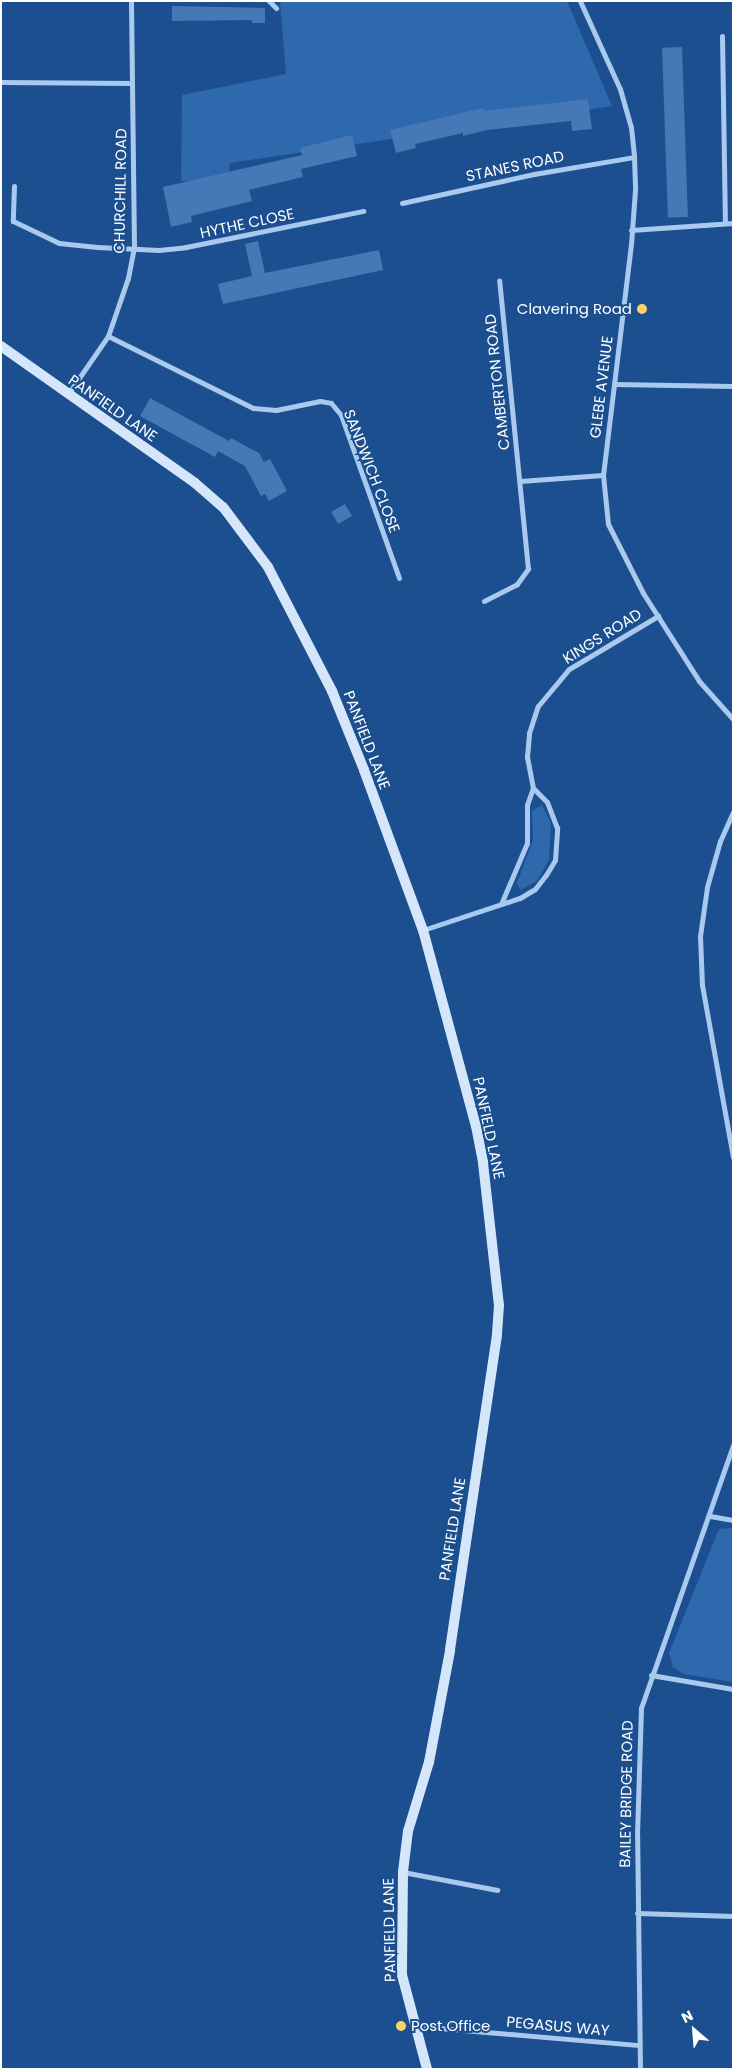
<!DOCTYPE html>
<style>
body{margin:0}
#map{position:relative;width:734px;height:2070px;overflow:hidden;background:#1b4f8f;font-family:Poppins,sans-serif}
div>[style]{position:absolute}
.green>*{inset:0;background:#2e69ad}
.building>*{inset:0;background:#4478b7;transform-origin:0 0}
.street>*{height:5px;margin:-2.5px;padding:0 2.5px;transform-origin:2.5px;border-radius:2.5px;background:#a9c9ee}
.secondary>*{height:10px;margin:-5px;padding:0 5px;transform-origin:5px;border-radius:5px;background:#d6e6fa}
.dots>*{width:14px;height:14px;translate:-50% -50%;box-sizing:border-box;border:2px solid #1b4f8f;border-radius:50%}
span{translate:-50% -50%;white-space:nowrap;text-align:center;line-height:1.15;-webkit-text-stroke:4px #1b4f8f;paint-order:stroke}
.street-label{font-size:15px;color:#fff}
.poi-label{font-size:15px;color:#fff}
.right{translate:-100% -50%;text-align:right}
.left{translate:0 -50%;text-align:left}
.frame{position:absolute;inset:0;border:2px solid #fff;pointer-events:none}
.north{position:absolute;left:669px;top:2005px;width:50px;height:50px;-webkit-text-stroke:4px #1b4f8f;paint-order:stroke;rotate:333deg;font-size:14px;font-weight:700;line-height:20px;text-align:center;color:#fff}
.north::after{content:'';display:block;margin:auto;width:18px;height:22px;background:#fff;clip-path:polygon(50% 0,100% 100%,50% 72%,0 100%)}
</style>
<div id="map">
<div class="green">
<div style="clip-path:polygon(280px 1px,567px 1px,612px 106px,230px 163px,227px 181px,181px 181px,182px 95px,286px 74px)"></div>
<div style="clip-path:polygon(542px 805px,551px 823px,549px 860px,537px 881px,520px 890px,517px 883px,533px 840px,532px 811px)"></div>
<div style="clip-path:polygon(733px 1528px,733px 1682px,684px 1674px,673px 1667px,669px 1653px,719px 1529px)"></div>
</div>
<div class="building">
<div style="clip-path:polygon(172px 6px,265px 8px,265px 23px,252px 23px,252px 20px,172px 21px)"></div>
<div style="left:682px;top:47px;width:170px;height:20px;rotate:88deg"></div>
<div style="clip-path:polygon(588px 99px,592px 129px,572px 131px,571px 121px,487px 130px,463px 136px,463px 133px,415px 144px,416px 148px,396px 153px,390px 130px,483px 108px,484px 111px)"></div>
<div style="clip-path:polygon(352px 135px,357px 156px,301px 169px,303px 177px,249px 190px,252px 201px,191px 216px,192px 222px,171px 227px,163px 187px,302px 155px,300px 148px)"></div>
<div style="clip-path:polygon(258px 241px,265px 273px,379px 250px,383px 270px,223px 304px,218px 284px,252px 276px,245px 244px)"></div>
<div style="clip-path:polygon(150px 398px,229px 441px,231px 438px,259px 453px,264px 462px,270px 459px,287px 491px,269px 501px,265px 494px,261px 496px,245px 466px,218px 451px,215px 457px,140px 416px)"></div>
<div style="left:345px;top:504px;width:14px;height:16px;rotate:60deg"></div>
</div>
<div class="street">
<div style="left:269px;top:1px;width:10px;rotate:45deg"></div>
<div style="left:580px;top:1px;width:97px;rotate:65.6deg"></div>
<div style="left:620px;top:89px;width:40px;rotate:74deg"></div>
<div style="left:631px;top:127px;width:30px;rotate:84deg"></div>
<div style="left:634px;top:157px;width:33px;rotate:88deg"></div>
<div style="left:635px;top:190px;width:54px;rotate:94.2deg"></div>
<div style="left:631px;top:244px;width:233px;rotate:96.9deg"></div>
<div style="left:603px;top:475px;width:49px;rotate:84.2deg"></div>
<div style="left:608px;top:524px;width:77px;rotate:63.1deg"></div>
<div style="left:643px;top:593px;width:104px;rotate:57.5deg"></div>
<div style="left:699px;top:681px;width:51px;rotate:48.2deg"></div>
<div style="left:722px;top:36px;width:187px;rotate:89.1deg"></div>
<div style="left:1px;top:82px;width:131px;rotate:0.4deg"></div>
<div style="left:14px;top:186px;width:35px;rotate:92deg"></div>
<div style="left:13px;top:221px;width:51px;rotate:25.6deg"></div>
<div style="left:59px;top:243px;width:38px;rotate:6deg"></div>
<div style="left:97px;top:247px;width:62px;rotate:2.8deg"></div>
<div style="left:159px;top:250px;width:27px;rotate:-6deg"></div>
<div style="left:186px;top:247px;width:181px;rotate:-11.5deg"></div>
<div style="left:402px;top:203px;width:135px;rotate:-12.4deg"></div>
<div style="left:534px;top:174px;width:101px;rotate:-9.6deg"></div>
<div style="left:631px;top:230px;width:102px;rotate:-3.9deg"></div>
<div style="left:108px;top:336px;width:162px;rotate:26.4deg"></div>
<div style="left:253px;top:408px;width:23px;rotate:5deg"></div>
<div style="left:276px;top:410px;width:45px;rotate:-11.6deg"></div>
<div style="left:320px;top:401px;width:11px;rotate:10deg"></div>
<div style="left:331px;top:403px;width:16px;rotate:50deg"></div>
<div style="left:341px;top:415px;width:173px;rotate:70.4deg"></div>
<div style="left:614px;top:384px;width:119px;rotate:1deg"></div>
<div style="left:68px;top:394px;width:70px;rotate:-55.4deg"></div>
<div style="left:108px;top:336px;width:61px;rotate:-71deg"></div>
<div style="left:128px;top:278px;width:32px;rotate:-79deg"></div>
<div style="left:134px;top:247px;width:246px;rotate:-90.7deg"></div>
<div style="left:520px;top:481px;width:83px;rotate:-4.1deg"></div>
<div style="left:484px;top:601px;width:37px;rotate:-27deg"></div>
<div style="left:517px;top:584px;width:19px;rotate:-54deg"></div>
<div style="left:528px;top:569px;width:290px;rotate:-95.7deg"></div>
<div style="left:733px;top:812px;width:32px;rotate:114deg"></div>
<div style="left:720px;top:841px;width:48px;rotate:105.8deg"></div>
<div style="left:707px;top:887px;width:49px;rotate:98.1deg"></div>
<div style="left:700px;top:936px;width:49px;rotate:87.7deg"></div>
<div style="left:702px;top:985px;width:175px;rotate:79.8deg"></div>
<div style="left:501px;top:904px;width:66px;rotate:-66.9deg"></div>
<div style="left:527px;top:843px;width:38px;rotate:-90deg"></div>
<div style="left:527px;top:805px;width:18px;rotate:-71deg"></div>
<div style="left:533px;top:788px;width:32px;rotate:-101deg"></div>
<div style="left:527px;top:757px;width:24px;rotate:-85deg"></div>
<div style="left:529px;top:733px;width:28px;rotate:-72deg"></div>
<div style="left:538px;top:706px;width:48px;rotate:-50deg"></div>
<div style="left:569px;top:669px;width:104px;rotate:-30.8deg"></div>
<div style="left:423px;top:930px;width:102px;rotate:-18.3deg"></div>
<div style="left:520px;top:898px;width:17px;rotate:-31deg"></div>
<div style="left:535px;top:889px;width:18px;rotate:-52deg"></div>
<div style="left:546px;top:875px;width:17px;rotate:-59deg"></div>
<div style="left:555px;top:860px;width:32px;rotate:-86deg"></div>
<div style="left:557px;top:828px;width:28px;rotate:-111deg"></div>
<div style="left:547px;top:802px;width:20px;rotate:-135deg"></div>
<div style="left:710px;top:1516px;width:23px;rotate:10deg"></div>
<div style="left:651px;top:1675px;width:83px;rotate:9.7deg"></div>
<div style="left:403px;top:1872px;width:96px;rotate:10.8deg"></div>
<div style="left:637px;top:1913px;width:96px;rotate:1.8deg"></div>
<div style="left:416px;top:2026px;width:224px;rotate:4.9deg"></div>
<div style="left:640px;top:2069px;width:234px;rotate:-90.7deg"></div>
<div style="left:637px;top:1835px;width:127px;rotate:-88.2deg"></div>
<div style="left:641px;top:1708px;width:279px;rotate:-70.7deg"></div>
</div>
<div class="secondary">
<div style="left:1px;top:346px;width:237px;rotate:35.2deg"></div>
<div style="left:195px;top:483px;width:37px;rotate:41deg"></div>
<div style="left:223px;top:507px;width:75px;rotate:53.1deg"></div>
<div style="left:268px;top:567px;width:140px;rotate:62.7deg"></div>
<div style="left:332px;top:691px;width:85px;rotate:67.9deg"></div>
<div style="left:364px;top:770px;width:171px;rotate:69.8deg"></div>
<div style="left:423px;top:930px;width:203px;rotate:74.9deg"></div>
<div style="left:476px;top:1126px;width:38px;rotate:79deg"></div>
<div style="left:483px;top:1163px;width:143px;rotate:83.6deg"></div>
<div style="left:499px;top:1305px;width:30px;rotate:94deg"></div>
<div style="left:497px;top:1335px;width:319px;rotate:98.5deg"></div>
<div style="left:450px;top:1651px;width:113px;rotate:100.7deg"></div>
<div style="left:429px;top:1762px;width:72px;rotate:106.9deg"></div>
<div style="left:408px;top:1831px;width:41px;rotate:97deg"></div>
<div style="left:403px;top:1872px;width:103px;rotate:90.6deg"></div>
<div style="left:402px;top:1975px;width:97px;rotate:75.1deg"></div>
</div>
<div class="dots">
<div style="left:642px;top:309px;background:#ffd166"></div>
<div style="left:401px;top:2026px;background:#ffd166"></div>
</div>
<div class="street-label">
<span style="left:515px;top:166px;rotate:-12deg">STANES ROAD</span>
<span style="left:120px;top:191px;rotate:-89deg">CHURCHILL ROAD</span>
<span style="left:247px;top:223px;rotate:-12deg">HYTHE CLOSE</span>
<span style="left:497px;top:382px;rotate:-96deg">CAMBERTON ROAD</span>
<span style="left:601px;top:387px;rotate:-83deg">GLEBE AVENUE</span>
<span style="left:113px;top:408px;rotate:35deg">PANFIELD LANE</span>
<span style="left:372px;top:471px;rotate:69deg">SANDWICH CLOSE</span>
<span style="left:602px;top:636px;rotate:-32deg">KINGS ROAD</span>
<span style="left:367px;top:740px;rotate:69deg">PANFIELD LANE</span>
<span style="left:489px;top:1128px;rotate:78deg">PANFIELD LANE</span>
<span style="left:452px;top:1529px;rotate:-81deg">PANFIELD LANE</span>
<span style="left:626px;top:1794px;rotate:-89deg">BAILEY BRIDGE ROAD</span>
<span style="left:389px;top:1930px;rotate:-91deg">PANFIELD LANE</span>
<span style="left:558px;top:2026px;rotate:5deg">PEGASUS WAY</span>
</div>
<div class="poi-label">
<span class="right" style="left:632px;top:309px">Clavering Road</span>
<span class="left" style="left:411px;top:2026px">Post Office</span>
</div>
<div class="frame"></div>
<div class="north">N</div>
</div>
